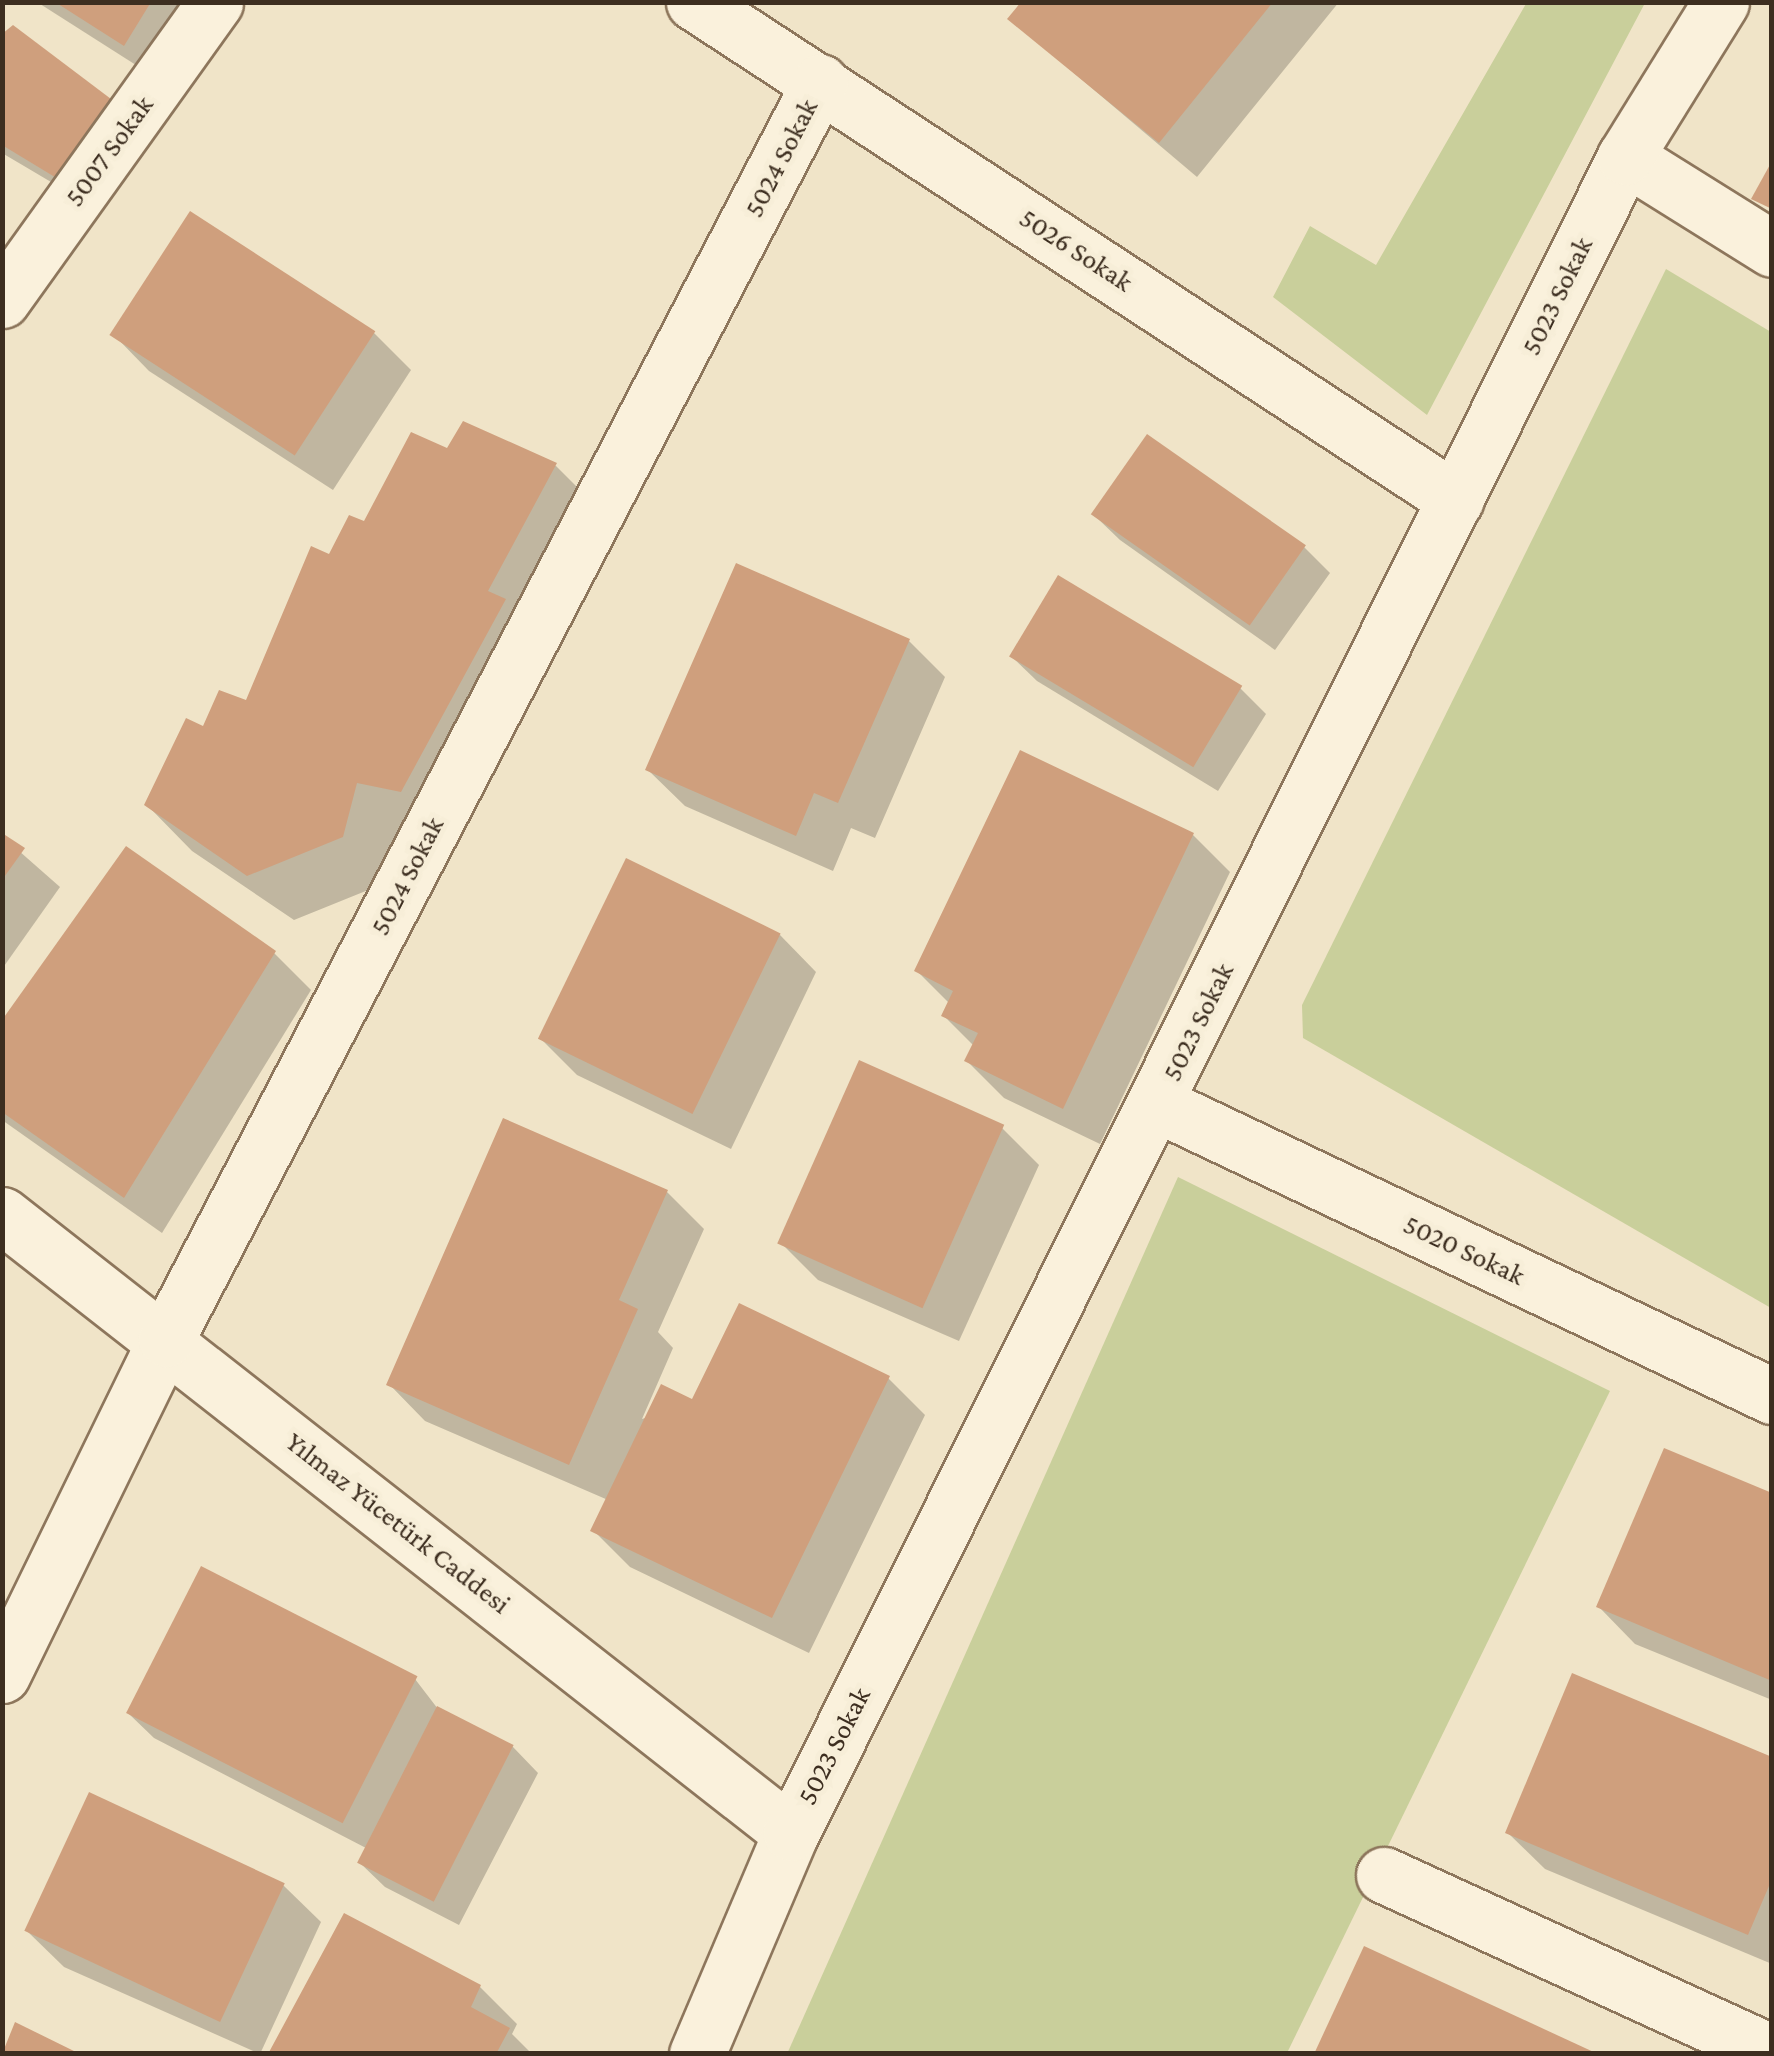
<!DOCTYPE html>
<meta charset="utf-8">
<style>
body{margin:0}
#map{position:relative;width:1774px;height:2056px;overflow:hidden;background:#f0e4c8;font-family:"Crimson Pro",serif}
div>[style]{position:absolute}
.green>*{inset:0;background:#c9cf9b}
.shadow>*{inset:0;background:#0003}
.building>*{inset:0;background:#cf9f7d;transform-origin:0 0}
.roads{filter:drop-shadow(2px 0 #8d765c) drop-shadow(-2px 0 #8d765c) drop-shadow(0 2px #8d765c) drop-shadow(0 -2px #8d765c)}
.minor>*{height:55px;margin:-27.5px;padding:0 27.5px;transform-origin:27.5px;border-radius:27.5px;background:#faf1dc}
span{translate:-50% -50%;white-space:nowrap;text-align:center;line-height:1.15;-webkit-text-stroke:10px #f7eed8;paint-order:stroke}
.street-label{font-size:28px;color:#3d2e20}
.frame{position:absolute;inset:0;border:5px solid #3d2e20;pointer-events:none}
</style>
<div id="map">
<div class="green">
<div style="clip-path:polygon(1527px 2px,1645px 3px,1427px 415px,1273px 297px,1310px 226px,1376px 265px)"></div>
<div style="clip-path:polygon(1666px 269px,1771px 332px,1771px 1308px,1303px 1038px,1302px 1005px)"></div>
<div style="clip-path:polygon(1178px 1177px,1610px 1391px,1287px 2053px,787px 2054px)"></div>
</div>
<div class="shadow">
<div style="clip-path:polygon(37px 2px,211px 2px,161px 81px)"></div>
<div style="clip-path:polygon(1024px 2px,1339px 2px,1197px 177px,1010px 19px)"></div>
<div style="clip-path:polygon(2px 37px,95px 208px,2px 153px)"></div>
<div style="clip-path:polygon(374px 333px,411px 370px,333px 490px,149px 371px,113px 334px)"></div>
<div style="clip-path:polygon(464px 424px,556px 466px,601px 511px,388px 882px,294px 920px,192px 851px,147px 805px,204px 729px,248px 704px,330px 558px,448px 451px)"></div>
<div style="clip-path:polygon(1094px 515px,1304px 547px,1330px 573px,1275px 650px,1120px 540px)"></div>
<div style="clip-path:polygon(909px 641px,945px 677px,875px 838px,851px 828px,833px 871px,685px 806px,648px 770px)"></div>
<div style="clip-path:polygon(1011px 656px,1240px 688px,1266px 714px,1218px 791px,1037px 681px)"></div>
<div style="clip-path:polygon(1193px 835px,1230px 872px,1100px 1144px,1004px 1098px,967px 1061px,974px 1046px,944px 1016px,950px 1004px,917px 971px)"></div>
<div style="clip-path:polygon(2px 836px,60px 887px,2px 969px)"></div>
<div style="clip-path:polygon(780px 935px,816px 972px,731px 1149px,577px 1075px,541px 1039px)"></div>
<div style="clip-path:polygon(274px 953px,311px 990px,162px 1233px,2px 1120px,2px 1024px)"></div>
<div style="clip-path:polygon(1002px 1128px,1039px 1165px,959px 1341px,818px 1280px,781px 1243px)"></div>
<div style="clip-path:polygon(667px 1192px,704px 1229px,658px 1332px,673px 1348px,642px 1419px,693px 1403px,888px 1378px,925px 1415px,809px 1653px,630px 1567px,593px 1530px,608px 1500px,425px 1421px,389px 1384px)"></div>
<div style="clip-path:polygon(1772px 1496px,1772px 1700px,1635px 1644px,1599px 1607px)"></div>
<div style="clip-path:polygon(415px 1679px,438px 1709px,513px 1747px,538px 1773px,459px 1925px,385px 1887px,359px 1862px,366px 1848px,154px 1738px,128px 1713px)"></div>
<div style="clip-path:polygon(1772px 1760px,1772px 1964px,1545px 1869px,1508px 1833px)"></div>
<div style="clip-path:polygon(90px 1795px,284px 1886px,321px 1922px,260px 2054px,64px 1967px,27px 1931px)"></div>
<div style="clip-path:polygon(480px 1987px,517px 2024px,512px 2034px,532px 2054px,271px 2054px)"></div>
</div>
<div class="building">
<div style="clip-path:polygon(55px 2px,151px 2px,124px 46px)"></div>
<div style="clip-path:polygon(1021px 2px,1273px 2px,1159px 143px,1007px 19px)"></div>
<div style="clip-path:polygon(13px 25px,115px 102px,68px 185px,2px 145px,2px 34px)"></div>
<div style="clip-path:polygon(1772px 161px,1772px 209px,1751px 199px)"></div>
<div style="left:190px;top:211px;width:221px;height:148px;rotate:33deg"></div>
<div style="clip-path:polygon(463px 421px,557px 463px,488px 591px,506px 599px,401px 792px,357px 783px,343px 837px,247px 876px,144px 805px,186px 718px,203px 726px,219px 690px,246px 700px,311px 546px,329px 554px,349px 515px,364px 521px,411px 432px,447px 448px)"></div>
<div style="left:1147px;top:434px;width:194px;height:98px;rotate:35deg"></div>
<div style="clip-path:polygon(736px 563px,910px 639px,838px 803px,814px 793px,796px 836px,645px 770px)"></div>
<div style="left:1058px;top:575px;width:215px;height:95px;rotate:31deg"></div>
<div style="clip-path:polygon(1020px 750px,1194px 833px,1063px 1109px,964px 1061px,978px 1033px,941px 1016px,953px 991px,914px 971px)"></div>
<div style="clip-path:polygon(2px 833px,25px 848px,2px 880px)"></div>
<div style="clip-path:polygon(126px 846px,276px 951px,124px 1198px,2px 1112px,2px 1020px)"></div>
<div style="left:626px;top:858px;width:172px;height:201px;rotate:26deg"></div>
<div style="left:859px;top:1060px;width:159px;height:201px;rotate:24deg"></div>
<div style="clip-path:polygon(503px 1118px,668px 1190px,619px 1300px,638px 1309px,569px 1465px,386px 1385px)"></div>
<div style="clip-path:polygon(739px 1303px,890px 1376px,772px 1618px,590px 1531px,661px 1384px,692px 1399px)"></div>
<div style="clip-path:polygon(1664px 1448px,1772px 1493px,1772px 1681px,1596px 1607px)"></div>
<div style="left:201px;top:1566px;width:243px;height:165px;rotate:27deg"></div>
<div style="clip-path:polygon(1572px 1673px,1772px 1757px,1772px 1879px,1748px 1935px,1505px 1833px)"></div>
<div style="left:437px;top:1706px;width:86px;height:176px;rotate:27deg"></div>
<div style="left:89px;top:1792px;width:216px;height:153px;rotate:25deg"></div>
<div style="clip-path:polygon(344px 1913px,481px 1985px,471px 2007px,510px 2028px,496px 2054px,268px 2054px)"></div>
<div style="clip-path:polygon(1364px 1946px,1598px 2054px,1314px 2054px)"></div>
<div style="clip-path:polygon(15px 2022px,80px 2054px,2px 2054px)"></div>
</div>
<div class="roads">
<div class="minor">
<div style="left:694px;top:2px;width:910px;rotate:33.17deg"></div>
<div style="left:1625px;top:157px;width:173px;rotate:32deg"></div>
<div style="left:2px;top:300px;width:366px;rotate:-54.4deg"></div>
<div style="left:1157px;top:1104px;width:681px;rotate:25.4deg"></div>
<div style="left:2px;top:1215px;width:1002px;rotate:38.07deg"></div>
<div style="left:2px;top:1675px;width:374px;rotate:-64deg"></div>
<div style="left:166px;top:1339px;width:1417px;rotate:-62.51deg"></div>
<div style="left:1384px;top:1875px;width:427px;rotate:24.6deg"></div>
<div style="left:697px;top:2054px;width:240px;rotate:-67deg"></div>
<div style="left:791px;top:1833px;width:1872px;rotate:-63.54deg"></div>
<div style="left:1625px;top:157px;width:182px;rotate:-58.2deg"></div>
</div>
</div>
<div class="street-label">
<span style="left:109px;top:151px;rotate:-54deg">5007 Sokak</span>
<span style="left:781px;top:158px;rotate:-63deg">5024 Sokak</span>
<span style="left:1076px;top:250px;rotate:33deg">5026 Sokak</span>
<span style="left:1557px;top:296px;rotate:-64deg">5023 Sokak</span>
<span style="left:407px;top:876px;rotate:-63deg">5024 Sokak</span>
<span style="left:1198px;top:1022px;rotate:-64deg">5023 Sokak</span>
<span style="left:1464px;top:1250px;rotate:25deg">5020 Sokak</span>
<span style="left:398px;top:1523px;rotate:38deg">Yılmaz Yücetürk Caddesi</span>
<span style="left:834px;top:1746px;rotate:-63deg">5023 Sokak</span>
</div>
<div class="frame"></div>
</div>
